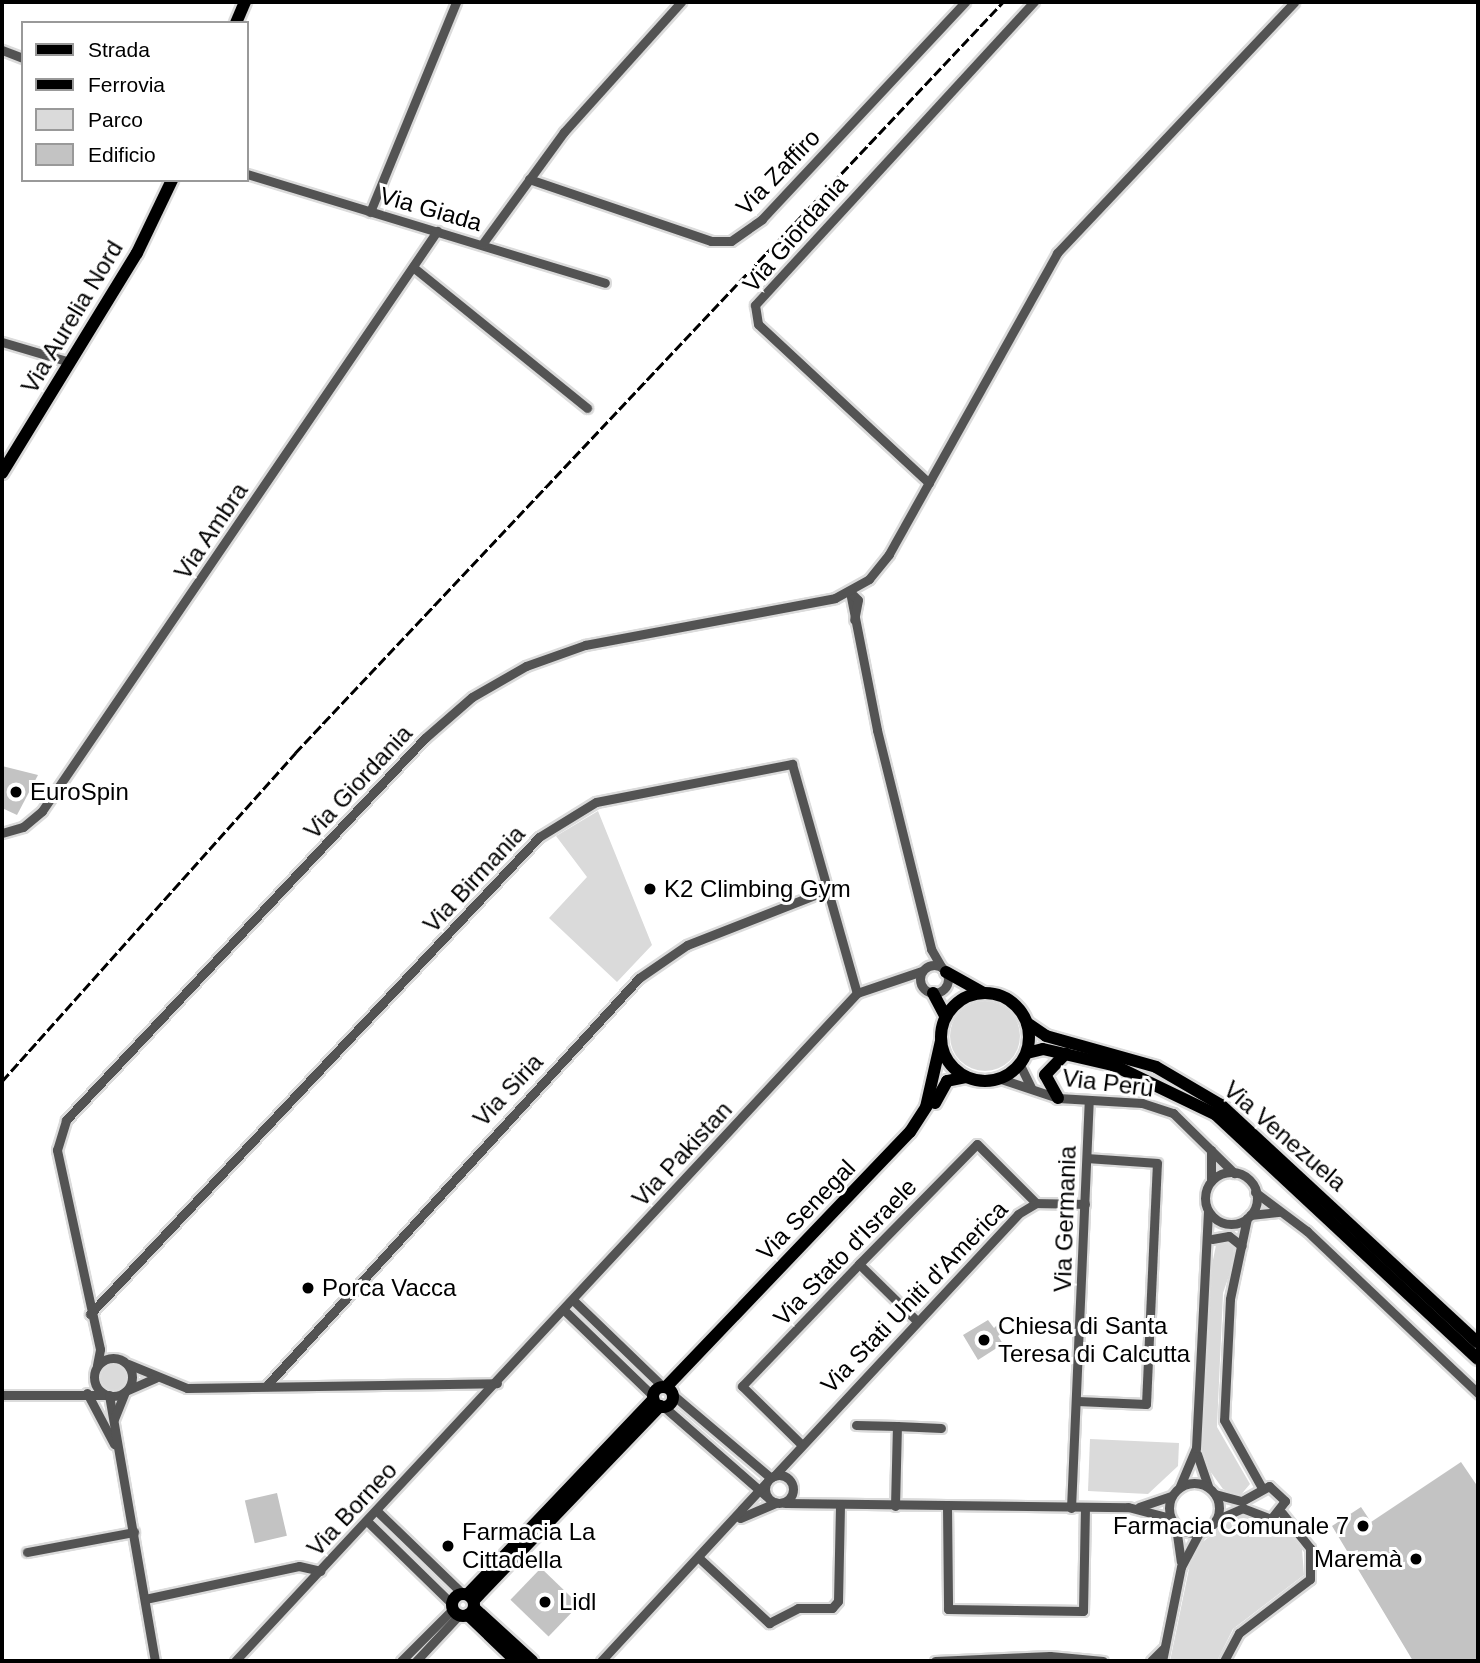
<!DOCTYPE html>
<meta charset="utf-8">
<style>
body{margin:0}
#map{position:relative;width:1480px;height:1663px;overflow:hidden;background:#fff;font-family:Arial,sans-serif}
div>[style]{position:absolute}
.green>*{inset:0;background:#dadada}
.round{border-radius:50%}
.building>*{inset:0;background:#c3c3c3;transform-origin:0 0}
.roads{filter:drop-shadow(2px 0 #dbdbdb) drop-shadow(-2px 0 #dbdbdb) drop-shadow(0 2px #dbdbdb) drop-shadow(0 -2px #dbdbdb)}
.minor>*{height:9px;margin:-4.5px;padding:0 4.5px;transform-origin:4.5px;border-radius:4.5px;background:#535353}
.minor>.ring{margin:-4.5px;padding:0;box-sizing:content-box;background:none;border:9px solid #535353;border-radius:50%}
.major>*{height:12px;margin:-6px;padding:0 6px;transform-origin:6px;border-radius:6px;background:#000}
.major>.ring{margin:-6px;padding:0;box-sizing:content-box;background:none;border:12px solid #000;border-radius:50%}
.rail>*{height:2.5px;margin-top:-1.25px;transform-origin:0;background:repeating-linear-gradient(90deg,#000 0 10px,transparent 0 13.5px)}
.dots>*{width:19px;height:19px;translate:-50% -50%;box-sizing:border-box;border:4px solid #fff;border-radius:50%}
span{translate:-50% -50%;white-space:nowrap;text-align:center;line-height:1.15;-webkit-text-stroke:6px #fff;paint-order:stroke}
.street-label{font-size:24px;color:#000}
.poi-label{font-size:24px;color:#000}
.left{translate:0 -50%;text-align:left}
.right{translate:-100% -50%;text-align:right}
.frame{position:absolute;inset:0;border:4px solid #000;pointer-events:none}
.legend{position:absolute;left:21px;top:21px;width:228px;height:161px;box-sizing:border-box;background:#fff;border:2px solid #999;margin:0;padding:9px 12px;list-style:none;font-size:21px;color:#000}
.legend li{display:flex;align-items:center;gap:14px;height:35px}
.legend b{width:35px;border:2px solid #999}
</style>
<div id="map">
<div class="green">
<div style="clip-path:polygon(598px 811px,652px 945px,617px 982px,549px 918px,587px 877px,556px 836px)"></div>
<div class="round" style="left:950px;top:1001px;width:70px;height:70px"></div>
<div style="clip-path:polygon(1225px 1241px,1234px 1247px,1233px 1264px,1223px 1293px,1217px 1427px,1250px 1484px,1239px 1497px,1223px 1489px,1202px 1460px,1211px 1270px,1216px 1245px)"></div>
<div class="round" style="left:99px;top:1363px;width:28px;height:28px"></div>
<div style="clip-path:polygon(1090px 1439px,1179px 1443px,1178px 1466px,1148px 1494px,1088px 1491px)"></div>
<div style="clip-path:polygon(1240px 1514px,1286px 1529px,1302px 1549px,1304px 1575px,1233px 1629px,1217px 1661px,1170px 1661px,1193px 1549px)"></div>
</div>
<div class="building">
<div style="clip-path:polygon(2px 766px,38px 775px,17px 815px,2px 808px)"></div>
<div style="clip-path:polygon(988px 1320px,994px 1328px,999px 1323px,1005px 1329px,998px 1336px,1003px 1344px,978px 1360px,963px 1335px)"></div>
<div style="clip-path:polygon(1461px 1462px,1478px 1487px,1478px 1661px,1413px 1661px,1332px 1526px,1361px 1507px,1371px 1522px)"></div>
<div style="left:277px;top:1493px;width:44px;height:33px;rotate:77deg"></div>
<div style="left:541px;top:1568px;width:53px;height:44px;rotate:44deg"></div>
</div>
<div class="roads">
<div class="minor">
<div style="left:2px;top:50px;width:22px;rotate:21deg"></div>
<div style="left:247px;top:174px;width:374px;rotate:16.9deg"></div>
<div style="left:529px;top:179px;width:192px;rotate:18.8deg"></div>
<div style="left:711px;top:241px;width:20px"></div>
<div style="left:731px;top:241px;width:38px;rotate:-35deg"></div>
<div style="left:762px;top:219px;width:297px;rotate:-46.9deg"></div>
<div style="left:370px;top:212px;width:227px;rotate:-67.7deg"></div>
<div style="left:483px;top:243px;width:137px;rotate:-53.9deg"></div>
<div style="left:564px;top:132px;width:175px;rotate:-48deg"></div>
<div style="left:413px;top:267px;width:224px;rotate:39deg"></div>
<div style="left:2px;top:342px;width:71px;rotate:16.4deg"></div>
<div style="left:929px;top:483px;width:233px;rotate:-137.1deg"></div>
<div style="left:758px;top:324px;width:19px;rotate:-99deg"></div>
<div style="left:755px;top:305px;width:412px;rotate:-47.4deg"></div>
<div style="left:850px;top:592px;width:141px;rotate:78.9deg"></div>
<div style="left:877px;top:730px;width:226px;rotate:76.1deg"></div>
<div style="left:931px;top:949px;width:22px;rotate:60deg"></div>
<div style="left:850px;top:592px;width:11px;rotate:45deg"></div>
<div style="left:858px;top:600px;width:20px;rotate:101deg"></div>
<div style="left:2px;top:833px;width:22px;rotate:-16deg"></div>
<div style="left:23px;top:827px;width:25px;rotate:-40deg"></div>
<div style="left:42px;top:811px;width:702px;rotate:-55.74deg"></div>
<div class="ring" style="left:920px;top:965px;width:19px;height:19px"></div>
<div style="left:1020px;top:1065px;width:25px;rotate:64deg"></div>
<div style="left:1001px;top:1079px;width:60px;rotate:18.4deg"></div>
<div style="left:1058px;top:1098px;width:84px;rotate:3.4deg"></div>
<div style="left:1142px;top:1103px;width:33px;rotate:18deg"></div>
<div style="left:1173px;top:1113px;width:86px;rotate:44.5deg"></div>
<div style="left:1211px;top:1150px;width:31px;rotate:90deg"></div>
<div class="ring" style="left:1205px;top:1172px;width:43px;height:43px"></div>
<div style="left:1255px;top:1192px;width:65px;rotate:36.9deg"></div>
<div style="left:1307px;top:1231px;width:236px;rotate:43.5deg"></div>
<div style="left:1250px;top:1215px;width:30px;rotate:-6deg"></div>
<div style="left:1247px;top:1218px;width:83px;rotate:101.9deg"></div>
<div style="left:1230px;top:1299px;width:121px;rotate:92.8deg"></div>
<div style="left:1224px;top:1420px;width:78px;rotate:60.8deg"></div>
<div style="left:1212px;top:1239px;width:17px;rotate:-10deg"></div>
<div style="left:1229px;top:1236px;width:16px;rotate:38deg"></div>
<div style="left:859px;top:1264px;width:81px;rotate:44.5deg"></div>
<div style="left:573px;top:1300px;width:125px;rotate:44deg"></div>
<div style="left:564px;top:1310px;width:124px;rotate:44deg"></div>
<div style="left:90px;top:1314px;width:655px;rotate:-46.73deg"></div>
<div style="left:539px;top:837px;width:67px;rotate:-31.6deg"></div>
<div style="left:596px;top:802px;width:200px;rotate:-11deg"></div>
<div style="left:792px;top:764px;width:238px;rotate:74.2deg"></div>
<div class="ring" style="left:94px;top:1358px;width:29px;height:29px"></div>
<div style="left:128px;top:1364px;width:64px;rotate:22.1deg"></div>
<div style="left:187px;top:1388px;width:310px;rotate:-0.9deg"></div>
<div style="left:97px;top:1365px;width:16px;rotate:-79deg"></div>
<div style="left:100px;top:1349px;width:204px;rotate:-102.2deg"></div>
<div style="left:57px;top:1150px;width:31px;rotate:-73deg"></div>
<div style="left:66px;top:1120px;width:524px;rotate:-46.78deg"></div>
<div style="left:425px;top:738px;width:62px;rotate:-41.1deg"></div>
<div style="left:472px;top:697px;width:62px;rotate:-29.9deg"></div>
<div style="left:526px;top:666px;width:63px;rotate:-19.6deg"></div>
<div style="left:585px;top:645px;width:254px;rotate:-10.6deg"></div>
<div style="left:835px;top:598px;width:39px;rotate:-29deg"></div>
<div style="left:869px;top:579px;width:32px;rotate:-51deg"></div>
<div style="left:889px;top:554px;width:345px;rotate:-60.8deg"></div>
<div style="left:1057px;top:253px;width:345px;rotate:-46.6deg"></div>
<div style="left:268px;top:1384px;width:550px;rotate:-47.58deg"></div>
<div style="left:639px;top:978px;width:58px;rotate:-34.5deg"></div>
<div style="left:687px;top:945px;width:150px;rotate:-21.4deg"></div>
<div style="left:128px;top:1390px;width:30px;rotate:-24deg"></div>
<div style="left:87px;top:1393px;width:58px;rotate:62.1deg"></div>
<div style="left:2px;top:1395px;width:103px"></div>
<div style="left:109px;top:1395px;width:270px;rotate:80.2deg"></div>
<div style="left:673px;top:1395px;width:128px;rotate:40.3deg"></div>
<div style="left:1077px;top:1401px;width:69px;rotate:2.5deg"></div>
<div style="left:1146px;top:1404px;width:241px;rotate:-87.4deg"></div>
<div style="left:1157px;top:1163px;width:70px;rotate:-175.9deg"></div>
<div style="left:663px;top:1406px;width:137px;rotate:41.1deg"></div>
<div style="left:114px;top:1419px;width:29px;rotate:-68deg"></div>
<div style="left:856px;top:1425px;width:41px;rotate:1.4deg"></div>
<div style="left:802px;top:1445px;width:84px;rotate:-135.5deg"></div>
<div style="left:742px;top:1386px;width:169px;rotate:-46.2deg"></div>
<div style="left:859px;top:1264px;width:168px;rotate:-45.5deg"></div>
<div style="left:977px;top:1144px;width:83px;rotate:45deg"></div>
<div style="left:1197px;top:1454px;width:34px;rotate:71deg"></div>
<div class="ring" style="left:765px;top:1475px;width:19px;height:19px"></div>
<div style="left:774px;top:1476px;width:358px;rotate:-47deg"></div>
<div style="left:1018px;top:1214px;width:21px;rotate:-31deg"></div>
<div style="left:1036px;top:1203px;width:49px;rotate:1.2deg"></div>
<div class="ring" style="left:1169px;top:1483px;width:41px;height:41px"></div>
<div style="left:1180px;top:1486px;width:41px;rotate:-67.2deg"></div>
<div style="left:1196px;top:1448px;width:237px;rotate:-87.1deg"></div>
<div style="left:1215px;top:1494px;width:28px;rotate:15deg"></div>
<div style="left:1242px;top:1501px;width:31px;rotate:-29deg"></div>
<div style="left:1269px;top:1486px;width:22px;rotate:43deg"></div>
<div style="left:1285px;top:1501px;width:23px;rotate:128deg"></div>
<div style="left:1271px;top:1519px;width:30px;rotate:-159deg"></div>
<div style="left:1243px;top:1508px;width:30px;rotate:156deg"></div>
<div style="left:785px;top:1503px;width:343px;rotate:0.7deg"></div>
<div style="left:1128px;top:1507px;width:43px;rotate:14.7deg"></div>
<div style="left:895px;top:1506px;width:80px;rotate:-88.6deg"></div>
<div style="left:897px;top:1426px;width:44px;rotate:2.6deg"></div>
<div style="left:947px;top:1506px;width:103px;rotate:89.4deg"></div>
<div style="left:948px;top:1609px;width:135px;rotate:0.8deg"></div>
<div style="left:1083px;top:1611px;width:103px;rotate:-88.9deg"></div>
<div style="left:1139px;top:1507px;width:34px;rotate:-19deg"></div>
<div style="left:1071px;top:1508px;width:408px;rotate:-87.5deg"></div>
<div style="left:377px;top:1511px;width:118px;rotate:44deg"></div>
<div style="left:740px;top:1518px;width:39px;rotate:-23deg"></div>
<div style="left:367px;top:1521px;width:119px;rotate:44.3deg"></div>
<div style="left:1176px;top:1527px;width:35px;rotate:82deg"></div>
<div style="left:27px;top:1552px;width:109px;rotate:-10.6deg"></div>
<div style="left:699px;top:1558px;width:96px;rotate:42.9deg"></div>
<div style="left:769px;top:1623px;width:33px;rotate:-27deg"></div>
<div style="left:798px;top:1608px;width:34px"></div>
<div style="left:832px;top:1608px;width:9px;rotate:-49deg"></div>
<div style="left:838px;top:1601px;width:97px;rotate:-88.8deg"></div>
<div style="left:145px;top:1599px;width:157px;rotate:-12.1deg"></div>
<div style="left:299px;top:1566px;width:22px;rotate:13deg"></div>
<div style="left:235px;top:1661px;width:913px;rotate:-47.04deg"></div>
<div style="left:857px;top:993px;width:69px;rotate:-18.7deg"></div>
<div style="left:401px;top:1661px;width:74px;rotate:-45deg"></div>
<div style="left:416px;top:1661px;width:63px;rotate:-46.9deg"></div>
<div style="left:601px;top:1661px;width:243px;rotate:-47.2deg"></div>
<div style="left:935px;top:1661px;width:115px;rotate:-2.5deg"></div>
<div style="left:1050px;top:1656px;width:53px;rotate:5.4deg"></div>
<div style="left:1151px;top:1661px;width:17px;rotate:-45deg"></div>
<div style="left:1162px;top:1661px;width:96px;rotate:-78.6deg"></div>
<div style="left:1181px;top:1567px;width:38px;rotate:-62deg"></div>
<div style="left:1224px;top:1661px;width:32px;rotate:-62deg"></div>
<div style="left:1239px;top:1633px;width:89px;rotate:-37.3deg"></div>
<div style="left:1310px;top:1579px;width:31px;rotate:-90deg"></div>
<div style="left:1310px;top:1548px;width:45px;rotate:-128.7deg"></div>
</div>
<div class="major">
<div style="left:236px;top:23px;width:23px;rotate:-67deg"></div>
<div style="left:2px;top:473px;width:258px;rotate:-58.5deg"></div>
<div style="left:137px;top:253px;width:81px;rotate:-64.4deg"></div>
<div style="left:946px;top:972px;width:41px;rotate:29.1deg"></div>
<div class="ring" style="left:941px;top:993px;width:76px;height:76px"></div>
<div style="left:933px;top:993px;width:27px;rotate:62deg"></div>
<div style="left:1027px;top:1023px;width:23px;rotate:34deg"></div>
<div style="left:1046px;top:1036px;width:114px;rotate:15.7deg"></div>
<div style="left:1156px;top:1067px;width:75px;rotate:30.3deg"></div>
<div style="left:1221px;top:1105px;width:350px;rotate:42.8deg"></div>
<div style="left:1027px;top:1053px;width:16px;rotate:-14deg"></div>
<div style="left:1043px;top:1049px;width:72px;rotate:12.9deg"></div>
<div style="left:1113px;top:1065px;width:113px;rotate:25.7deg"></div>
<div style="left:1215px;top:1114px;width:359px;rotate:43deg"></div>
<div style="left:1058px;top:1098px;width:26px;rotate:-119deg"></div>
<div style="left:1045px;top:1075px;width:30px;rotate:-46deg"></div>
<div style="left:935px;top:1103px;width:25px;rotate:-61deg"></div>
<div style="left:947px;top:1081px;width:19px;rotate:-12deg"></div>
<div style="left:666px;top:1387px;width:353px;rotate:-46.3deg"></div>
<div style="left:910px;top:1132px;width:30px;rotate:-57deg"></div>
<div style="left:926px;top:1107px;width:68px;rotate:-77.2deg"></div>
<div class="ring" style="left:653px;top:1387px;width:8px;height:8px"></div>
<div class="ring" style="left:452px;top:1594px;width:10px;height:10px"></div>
<div style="left:468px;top:1594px;width:269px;rotate:-46.4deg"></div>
<div style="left:474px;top:1600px;width:269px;rotate:-46.2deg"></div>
<div style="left:474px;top:1608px;width:79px;rotate:42.4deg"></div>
<div style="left:468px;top:1615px;width:66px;rotate:43.8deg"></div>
</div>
</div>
<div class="rail">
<div style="left:2px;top:1081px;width:440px;rotate:-48.2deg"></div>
<div style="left:295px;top:753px;width:1032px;rotate:-46.69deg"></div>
</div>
<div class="dots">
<div style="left:16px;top:792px;background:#000"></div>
<div style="left:650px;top:889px;background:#000"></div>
<div style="left:308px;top:1288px;background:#000"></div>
<div style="left:984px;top:1340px;background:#000"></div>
<div style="left:1363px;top:1526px;background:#000"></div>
<div style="left:448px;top:1546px;background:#000"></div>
<div style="left:1416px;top:1559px;background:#000"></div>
<div style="left:545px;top:1602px;background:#000"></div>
</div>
<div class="street-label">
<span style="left:778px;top:172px;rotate:-46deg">Via Zaffiro</span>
<span style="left:431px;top:209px;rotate:16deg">Via Giada</span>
<span style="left:795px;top:234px;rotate:-49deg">Via Giordania</span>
<span style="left:72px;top:317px;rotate:-59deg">Via Aurelia Nord</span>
<span style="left:211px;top:531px;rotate:-56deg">Via Ambra</span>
<span style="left:358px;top:782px;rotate:-47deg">Via Giordania</span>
<span style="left:474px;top:879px;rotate:-47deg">Via Birmania</span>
<span style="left:1108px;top:1083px;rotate:7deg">Via Perù</span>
<span style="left:508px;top:1090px;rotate:-47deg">Via Siria</span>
<span style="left:1285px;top:1136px;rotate:41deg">Via Venezuela</span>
<span style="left:682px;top:1154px;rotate:-47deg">Via Pakistan</span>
<span style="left:806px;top:1210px;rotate:-46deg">Via Senegal</span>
<span style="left:1065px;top:1219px;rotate:-88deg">Via Germania</span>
<span style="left:845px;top:1252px;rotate:-46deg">Via Stato d'Israele</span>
<span style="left:914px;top:1297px;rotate:-46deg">Via Stati Uniti d'America</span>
<span style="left:352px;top:1509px;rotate:-47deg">Via Borneo</span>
</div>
<div class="poi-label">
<span class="left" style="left:30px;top:792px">EuroSpin</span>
<span class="left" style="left:664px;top:889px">K2 Climbing Gym</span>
<span class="left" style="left:322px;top:1288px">Porca Vacca</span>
<span class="left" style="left:998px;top:1340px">Chiesa di Santa<br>Teresa di Calcutta</span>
<span class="right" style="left:1349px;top:1526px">Farmacia Comunale 7</span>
<span class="left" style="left:462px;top:1546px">Farmacia La<br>Cittadella</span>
<span class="right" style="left:1402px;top:1559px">Maremà</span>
<span class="left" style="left:559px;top:1602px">Lidl</span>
</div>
<div class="frame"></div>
<ul class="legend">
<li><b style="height:9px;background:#000"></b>Strada</li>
<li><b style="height:9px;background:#000"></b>Ferrovia</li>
<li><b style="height:19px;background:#dadada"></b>Parco</li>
<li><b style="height:19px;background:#c3c3c3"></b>Edificio</li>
</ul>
</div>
